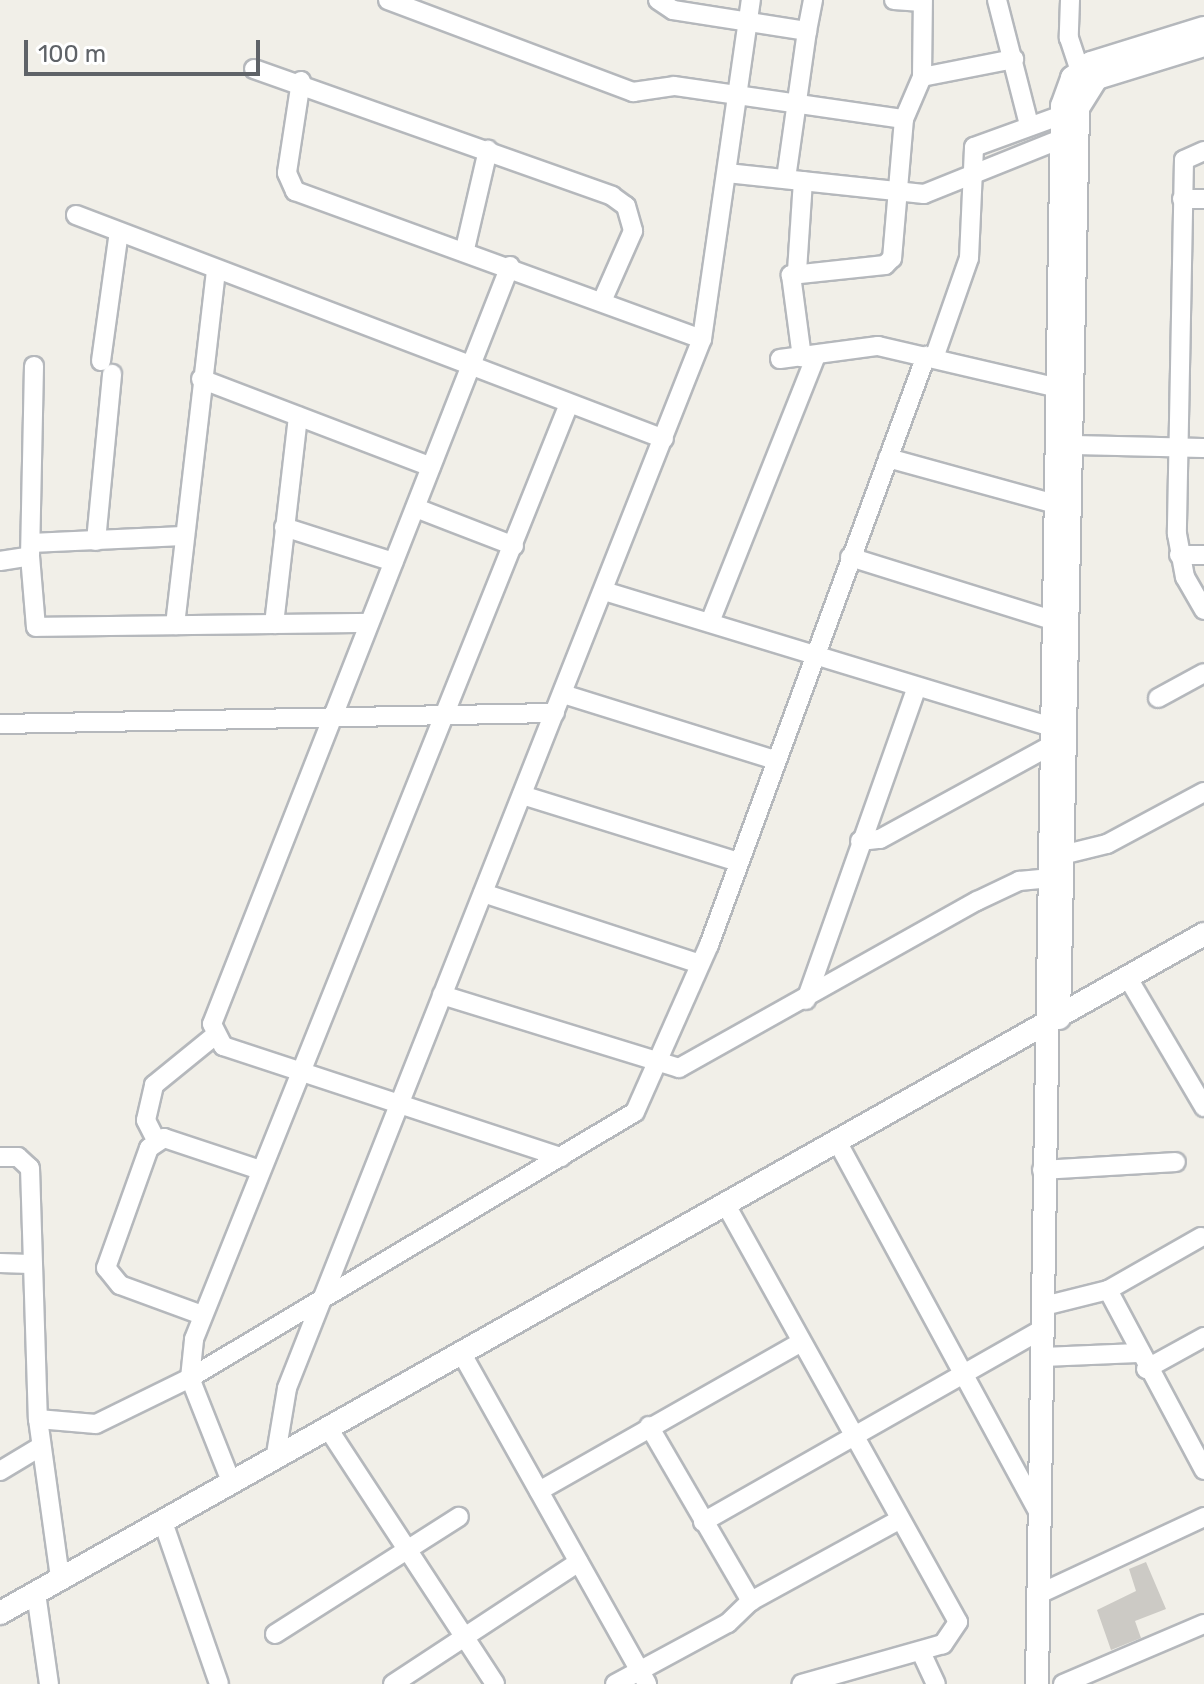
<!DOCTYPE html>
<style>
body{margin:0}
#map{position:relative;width:1204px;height:1684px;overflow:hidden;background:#f1efe8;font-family:Rubik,sans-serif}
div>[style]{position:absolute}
.building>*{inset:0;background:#cccac5}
.roads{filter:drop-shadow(2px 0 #b5b8bc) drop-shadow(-2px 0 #b5b8bc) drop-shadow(0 2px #b5b8bc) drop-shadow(0 -2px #b5b8bc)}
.minor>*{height:18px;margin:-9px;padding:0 9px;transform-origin:9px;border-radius:9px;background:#fff}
.tertiary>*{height:22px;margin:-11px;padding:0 11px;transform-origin:11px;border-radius:11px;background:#fff}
span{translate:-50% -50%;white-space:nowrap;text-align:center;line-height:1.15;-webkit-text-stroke:6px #fff;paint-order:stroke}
.scale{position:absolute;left:24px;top:40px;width:236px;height:36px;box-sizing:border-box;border:4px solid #5f6368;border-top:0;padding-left:10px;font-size:24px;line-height:28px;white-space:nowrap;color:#5f6368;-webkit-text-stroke:6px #fff;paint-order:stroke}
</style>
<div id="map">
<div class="building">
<div style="clip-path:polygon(1146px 1562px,1166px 1609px,1135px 1621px,1141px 1638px,1111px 1650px,1097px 1610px,1136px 1591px,1129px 1569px)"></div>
</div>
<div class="roads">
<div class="minor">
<div style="left:388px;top:0;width:262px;rotate:20.6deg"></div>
<div style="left:633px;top:92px;width:41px;rotate:-8.3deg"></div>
<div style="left:674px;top:86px;width:232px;rotate:8.2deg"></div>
<div style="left:904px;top:119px;width:140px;rotate:94.9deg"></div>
<div style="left:892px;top:258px;width:10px;rotate:135deg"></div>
<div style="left:885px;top:265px;width:95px;rotate:173.9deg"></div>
<div style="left:791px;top:275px;width:83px;rotate:82.4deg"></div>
<div style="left:658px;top:0;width:18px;rotate:34deg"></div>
<div style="left:673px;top:10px;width:136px;rotate:8.9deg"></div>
<div style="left:807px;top:31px;width:149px;rotate:98.1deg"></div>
<div style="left:894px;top:0;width:28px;rotate:4deg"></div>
<div style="left:997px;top:0;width:129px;rotate:75.6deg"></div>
<div style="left:1070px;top:0;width:38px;rotate:92deg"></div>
<div style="left:1069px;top:38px;width:47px;rotate:71.6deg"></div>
<div style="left:807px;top:31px;width:32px;rotate:-79deg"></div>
<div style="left:254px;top:69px;width:380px;rotate:19.5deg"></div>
<div style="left:612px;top:196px;width:17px;rotate:36deg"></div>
<div style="left:626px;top:206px;width:26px;rotate:74deg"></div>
<div style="left:633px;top:231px;width:74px;rotate:113.8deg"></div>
<div style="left:922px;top:77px;width:94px;rotate:-11.1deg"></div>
<div style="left:301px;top:81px;width:93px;rotate:98.7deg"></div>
<div style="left:287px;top:173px;width:20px;rotate:66deg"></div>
<div style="left:295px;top:191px;width:433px;rotate:20deg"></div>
<div style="left:904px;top:119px;width:46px;rotate:-66.8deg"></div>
<div style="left:922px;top:77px;width:77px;rotate:-89.3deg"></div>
<div style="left:1204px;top:151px;width:22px;rotate:156deg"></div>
<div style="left:1184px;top:160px;width:374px;rotate:91.1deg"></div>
<div style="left:1177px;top:534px;width:44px;rotate:79.5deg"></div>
<div style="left:1185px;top:577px;width:38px;rotate:60deg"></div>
<div style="left:727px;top:173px;width:198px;rotate:6.1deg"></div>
<div style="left:924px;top:194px;width:158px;rotate:-21.9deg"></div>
<div style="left:1182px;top:199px;width:22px"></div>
<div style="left:76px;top:215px;width:629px;rotate:20.85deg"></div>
<div style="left:465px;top:249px;width:102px;rotate:-76.9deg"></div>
<div style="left:510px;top:266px;width:814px;rotate:111.46deg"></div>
<div style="left:212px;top:1024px;width:25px;rotate:63deg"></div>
<div style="left:223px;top:1046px;width:356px;rotate:18.2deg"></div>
<div style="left:797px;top:271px;width:90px;rotate:-86.2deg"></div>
<div style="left:934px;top:358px;width:106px;rotate:-70.7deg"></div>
<div style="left:969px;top:258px;width:111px;rotate:-87.4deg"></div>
<div style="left:974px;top:147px;width:94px;rotate:-20deg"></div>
<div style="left:780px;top:359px;width:99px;rotate:-7.6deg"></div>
<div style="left:878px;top:346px;width:198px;rotate:13.1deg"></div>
<div style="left:101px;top:361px;width:130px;rotate:-82.1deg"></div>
<div style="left:34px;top:366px;width:190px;rotate:91.2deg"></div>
<div style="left:30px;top:556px;width:71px;rotate:85.2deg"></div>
<div style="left:36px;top:627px;width:333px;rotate:-0.7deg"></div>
<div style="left:201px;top:379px;width:246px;rotate:20.9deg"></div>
<div style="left:1073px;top:445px;width:131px;rotate:1.3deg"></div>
<div style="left:888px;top:458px;width:173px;rotate:15.4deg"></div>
<div style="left:416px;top:508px;width:105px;rotate:21.2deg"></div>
<div style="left:284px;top:527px;width:115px;rotate:17.7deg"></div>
<div style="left:96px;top:541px;width:168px;rotate:-84.5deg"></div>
<div style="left:31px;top:543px;width:152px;rotate:-2.6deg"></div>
<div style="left:1179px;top:555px;width:25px"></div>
<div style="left:850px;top:557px;width:212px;rotate:17.3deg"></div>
<div style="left:0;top:561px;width:30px;rotate:-9deg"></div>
<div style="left:604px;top:591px;width:464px;rotate:16.9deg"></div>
<div style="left:710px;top:622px;width:287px;rotate:-68.3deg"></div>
<div style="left:274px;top:624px;width:209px;rotate:-83.4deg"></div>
<div style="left:175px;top:625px;width:358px;rotate:-83.4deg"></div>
<div style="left:563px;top:694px;width:222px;rotate:17.3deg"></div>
<div style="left:1158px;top:698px;width:52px;rotate:-28.5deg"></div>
<div style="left:0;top:724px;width:555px;rotate:-1.14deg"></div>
<div style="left:522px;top:795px;width:226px;rotate:17.2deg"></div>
<div style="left:860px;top:841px;width:20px;rotate:-6deg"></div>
<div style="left:880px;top:839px;width:192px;rotate:-28.7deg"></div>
<div style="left:1062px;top:855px;width:46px;rotate:-13.7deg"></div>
<div style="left:1107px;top:844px;width:110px;rotate:-28.2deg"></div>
<div style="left:483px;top:893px;width:228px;rotate:18.1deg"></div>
<div style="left:1128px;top:978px;width:150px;rotate:59.5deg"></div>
<div style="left:442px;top:995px;width:248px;rotate:17.1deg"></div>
<div style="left:679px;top:1068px;width:342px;rotate:-29.3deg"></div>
<div style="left:977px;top:901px;width:47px;rotate:-25.5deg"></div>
<div style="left:1019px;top:881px;width:43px;rotate:-5.3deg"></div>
<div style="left:806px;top:1000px;width:330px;rotate:-70.5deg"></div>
<div style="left:156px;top:1140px;width:22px;rotate:-117deg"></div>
<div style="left:146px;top:1120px;width:36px;rotate:-77deg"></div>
<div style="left:154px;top:1085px;width:76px;rotate:-39.1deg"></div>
<div style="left:838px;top:1143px;width:421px;rotate:61.5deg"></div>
<div style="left:0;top:1157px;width:18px"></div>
<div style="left:18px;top:1157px;width:16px;rotate:43deg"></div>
<div style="left:30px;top:1168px;width:251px;rotate:88.2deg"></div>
<div style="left:38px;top:1419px;width:161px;rotate:82.1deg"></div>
<div style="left:1042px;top:1170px;width:134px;rotate:-3.4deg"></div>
<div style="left:726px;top:1205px;width:477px;rotate:60.9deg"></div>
<div style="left:958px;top:1622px;width:27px;rotate:124deg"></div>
<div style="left:943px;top:1644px;width:147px;rotate:164.2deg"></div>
<div style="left:0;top:1263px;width:30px;rotate:2deg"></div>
<div style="left:1108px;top:1290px;width:107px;rotate:-29.7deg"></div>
<div style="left:1044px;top:1306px;width:66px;rotate:-14deg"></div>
<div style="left:1108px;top:1290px;width:204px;rotate:61.9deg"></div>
<div style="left:202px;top:1315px;width:87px;rotate:-159.9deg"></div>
<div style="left:120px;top:1285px;width:22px;rotate:-129deg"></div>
<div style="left:106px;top:1268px;width:127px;rotate:-70.3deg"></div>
<div style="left:149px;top:1148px;width:18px;rotate:-34deg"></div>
<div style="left:164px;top:1138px;width:101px;rotate:18.4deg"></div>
<div style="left:462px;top:1354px;width:378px;rotate:60.7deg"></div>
<div style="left:1043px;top:1357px;width:95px;rotate:-2.4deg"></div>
<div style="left:1146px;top:1369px;width:66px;rotate:-28.9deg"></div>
<div style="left:38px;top:1419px;width:58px;rotate:4.9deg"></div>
<div style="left:96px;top:1424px;width:105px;rotate:-26.1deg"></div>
<div style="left:190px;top:1378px;width:518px;rotate:-30.87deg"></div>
<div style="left:635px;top:1112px;width:183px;rotate:-66.1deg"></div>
<div style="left:709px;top:945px;width:628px;rotate:-69.78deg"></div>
<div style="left:649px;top:1426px;width:203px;rotate:59.8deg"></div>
<div style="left:751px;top:1601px;width:166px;rotate:-28.7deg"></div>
<div style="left:329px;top:1430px;width:303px;rotate:56.8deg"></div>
<div style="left:275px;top:1460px;width:73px;rotate:-80.5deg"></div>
<div style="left:287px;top:1388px;width:1128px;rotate:-68.42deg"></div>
<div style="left:702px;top:339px;width:343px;rotate:-81.8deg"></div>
<div style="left:0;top:1471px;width:47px;rotate:-31deg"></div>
<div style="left:232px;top:1484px;width:114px;rotate:-111.6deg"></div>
<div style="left:190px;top:1378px;width:39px;rotate:-84deg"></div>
<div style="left:194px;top:1339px;width:1007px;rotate:-68.15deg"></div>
<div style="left:539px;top:1491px;width:299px;rotate:-29.6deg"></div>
<div style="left:163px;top:1522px;width:171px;rotate:70.9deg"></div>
<div style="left:703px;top:1522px;width:391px;rotate:-29.6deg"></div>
<div style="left:36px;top:1593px;width:92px;rotate:81.9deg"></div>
<div style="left:1039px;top:1594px;width:182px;rotate:-25deg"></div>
<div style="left:275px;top:1634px;width:218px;rotate:-32.5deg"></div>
<div style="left:921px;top:1652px;width:35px;rotate:65deg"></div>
<div style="left:393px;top:1684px;width:222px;rotate:-33.3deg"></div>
<div style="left:615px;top:1684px;width:128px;rotate:-28.4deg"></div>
<div style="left:728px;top:1623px;width:32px;rotate:-44deg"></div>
<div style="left:1063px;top:1684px;width:153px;rotate:-23.1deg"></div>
</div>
<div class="tertiary">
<div style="left:1059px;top:1018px;width:910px;rotate:-88.8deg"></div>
<div style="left:1078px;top:108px;width:36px;rotate:-58deg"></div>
<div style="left:1097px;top:78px;width:112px;rotate:-17.1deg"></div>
<div style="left:0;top:1613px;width:1382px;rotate:-29.42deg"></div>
<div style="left:1037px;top:1684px;width:1578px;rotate:-89.09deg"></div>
<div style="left:1062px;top:106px;width:30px;rotate:-70deg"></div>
<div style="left:1072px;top:78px;width:24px;rotate:-38deg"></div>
<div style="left:1091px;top:63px;width:118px;rotate:-17.2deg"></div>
</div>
</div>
<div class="scale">100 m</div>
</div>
